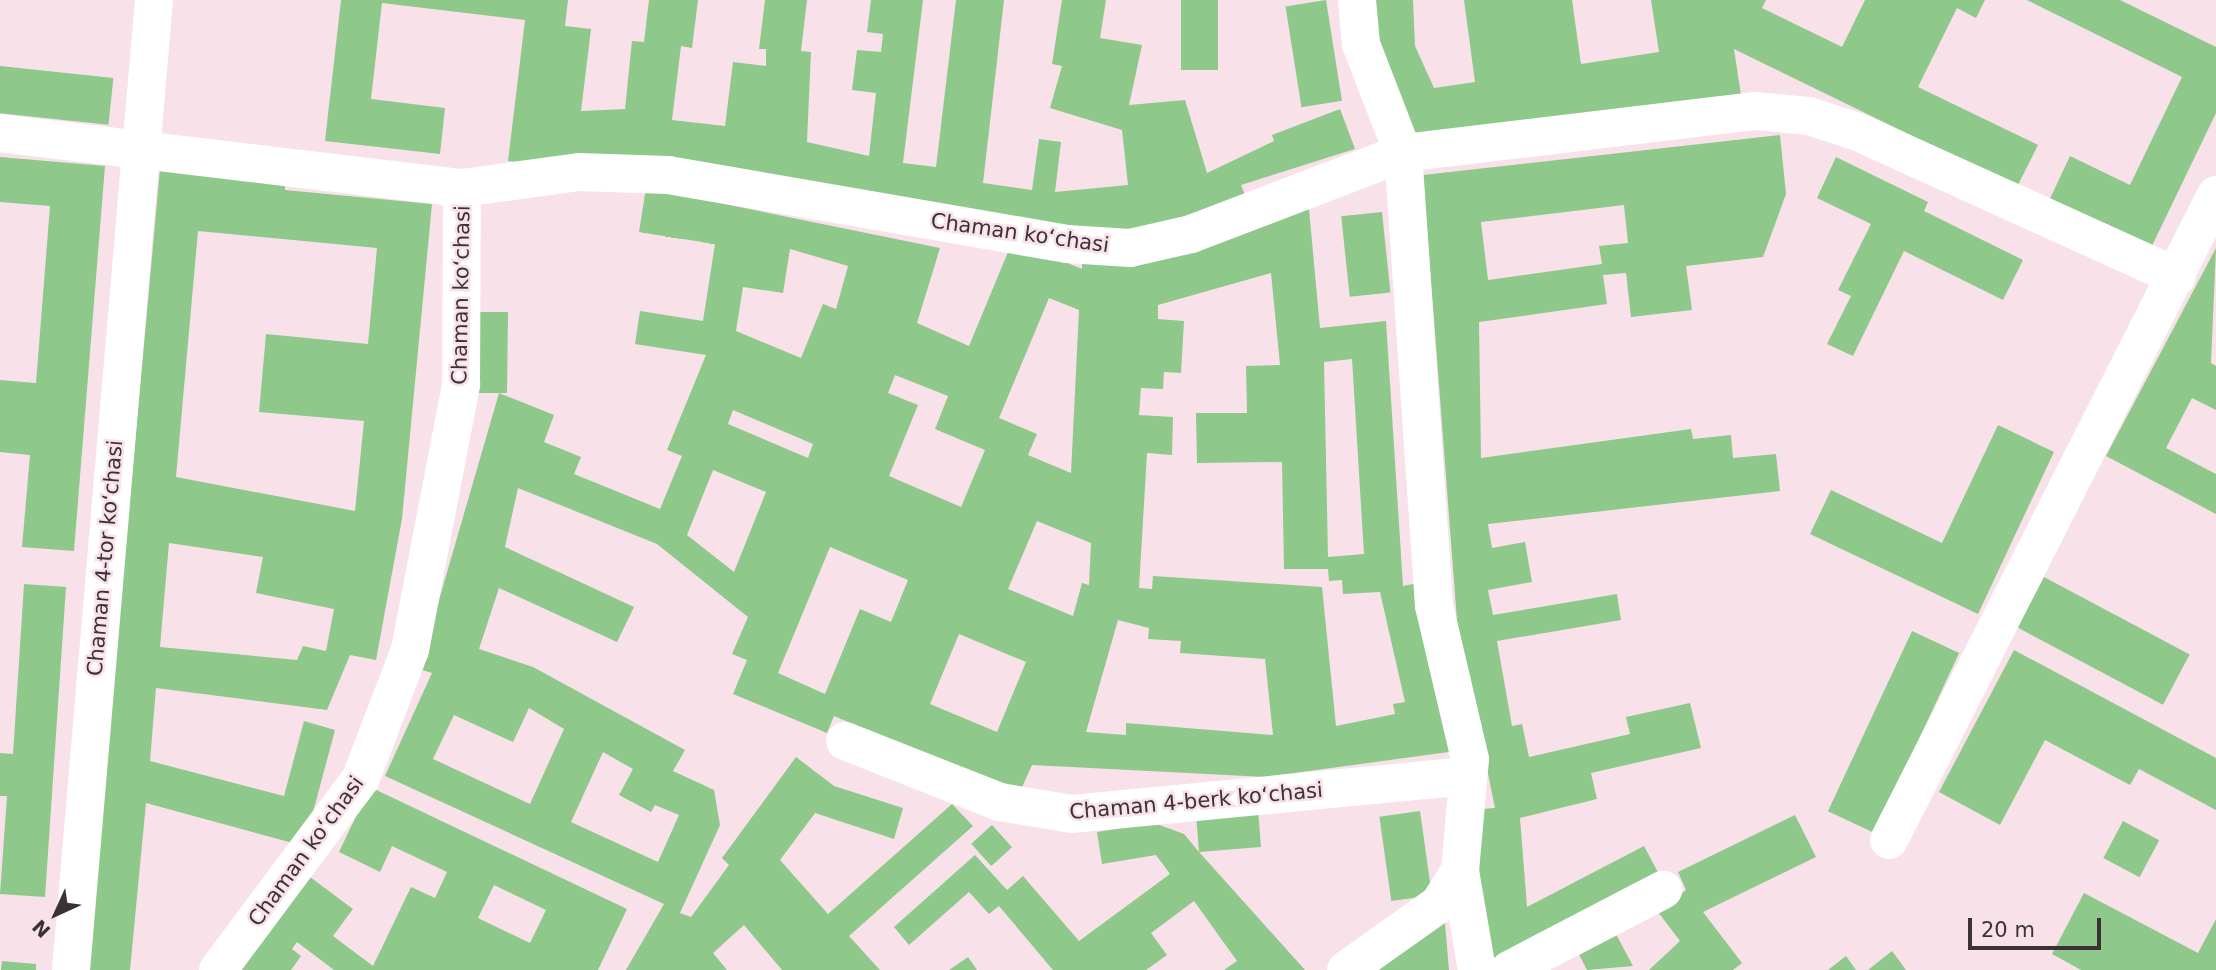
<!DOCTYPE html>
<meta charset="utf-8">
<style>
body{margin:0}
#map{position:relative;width:2216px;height:970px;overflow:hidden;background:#f9e1ea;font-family:"DejaVu Sans",sans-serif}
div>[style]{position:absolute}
.building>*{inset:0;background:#8ec88a;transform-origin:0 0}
.minor>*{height:38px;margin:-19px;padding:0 19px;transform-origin:19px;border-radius:19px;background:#fff}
span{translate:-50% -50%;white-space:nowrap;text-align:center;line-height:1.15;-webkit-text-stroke:5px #f9e1ea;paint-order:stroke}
.street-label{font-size:21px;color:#3b3235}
.north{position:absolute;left:21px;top:879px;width:70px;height:70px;-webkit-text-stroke:5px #f9e1ea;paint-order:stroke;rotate:225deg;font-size:19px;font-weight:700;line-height:28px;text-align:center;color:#3b3235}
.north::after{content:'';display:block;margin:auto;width:24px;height:32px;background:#3b3235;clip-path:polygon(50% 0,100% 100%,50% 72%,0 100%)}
.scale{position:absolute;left:1968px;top:918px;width:133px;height:32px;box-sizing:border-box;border:4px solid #3b3235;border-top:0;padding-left:9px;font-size:21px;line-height:24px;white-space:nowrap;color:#3b3235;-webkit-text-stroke:5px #f9e1ea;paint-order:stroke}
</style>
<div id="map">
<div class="building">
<div style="clip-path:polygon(341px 0,568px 0,565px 26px,591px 29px,581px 111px,625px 109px,632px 41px,644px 42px,649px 0,698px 0,692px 48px,681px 46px,672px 120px,725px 126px,733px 62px,766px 66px,766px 49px,759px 49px,765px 0,807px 0,801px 51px,811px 52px,807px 142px,869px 156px,876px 93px,852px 90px,857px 50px,881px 52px,883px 34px,867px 32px,871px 0,923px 0,903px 163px,936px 167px,956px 0,1004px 0,983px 183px,1032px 190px,1039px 139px,1061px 142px,1055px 192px,1128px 185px,1122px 130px,1050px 108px,1062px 66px,1052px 64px,1062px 0,1106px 0,1100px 38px,1142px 45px,1129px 105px,1185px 100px,1207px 173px,1274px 141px,1272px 135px,1340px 109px,1355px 149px,1241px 185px,1245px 195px,1198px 224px,1074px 241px,508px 161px,525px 20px,382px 3px,371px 99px,445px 108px,440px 154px,325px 141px)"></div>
<div style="left:1181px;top:0;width:37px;height:70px"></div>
<div style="left:1326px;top:0;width:102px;height:41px;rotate:81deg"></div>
<div style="clip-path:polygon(1374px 0,1413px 0,1415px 46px,1434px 88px,1475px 82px,1464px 0,1572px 0,1581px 64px,1659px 52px,1651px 0,1766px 0,1762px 8px,1842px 47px,1865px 0,1985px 0,1976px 18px,1957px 8px,1918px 87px,2038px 145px,2017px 187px,1734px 49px,1741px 95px,1417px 142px,1376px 55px)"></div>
<div style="clip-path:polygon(2027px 0,2120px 0,2216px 47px,2216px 113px,2149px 252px,2048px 203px,2070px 156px,2130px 185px,2182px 77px)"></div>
<div style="left:0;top:66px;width:114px;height:47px;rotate:6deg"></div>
<div style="clip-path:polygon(evenodd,1780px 135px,1786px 194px,1763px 257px,1686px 266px,1692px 310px,1631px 317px,1626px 273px,1603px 275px,1607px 304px,1479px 322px,1481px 458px,1691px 429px,1693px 439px,1731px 435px,1733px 458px,1776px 454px,1780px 491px,1488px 524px,1492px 548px,1525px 542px,1532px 582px,1488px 590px,1493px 615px,1617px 594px,1621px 620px,1497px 641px,1512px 726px,1522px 724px,1529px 757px,1630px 734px,1626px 717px,1690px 703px,1701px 748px,1591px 773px,1597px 799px,1520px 818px,1527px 907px,1644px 846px,1662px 880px,1493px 970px,1469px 810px,1495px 808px,1457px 621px,1423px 175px,1780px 135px,1624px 205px,1628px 243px,1599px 246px,1602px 264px,1488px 280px,1481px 222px,1624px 205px)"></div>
<div style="clip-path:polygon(0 157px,105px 166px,74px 551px,22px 547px,30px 455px,0 452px,0 380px,36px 383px,50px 206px,0 202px)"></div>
<div style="clip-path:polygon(1836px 157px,1928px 202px,1924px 211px,2023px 260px,2003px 300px,1904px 251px,1853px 356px,1827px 344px,1851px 296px,1838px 290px,1871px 224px,1817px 198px)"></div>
<div style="clip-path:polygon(evenodd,160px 169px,285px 181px,285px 190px,432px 204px,402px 519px,376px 660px,350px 655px,327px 710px,156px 688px,150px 761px,284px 796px,304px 721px,335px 730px,304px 846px,146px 803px,130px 970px,87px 970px,160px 169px,198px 231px,377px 248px,368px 344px,266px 334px,259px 412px,364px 421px,355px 511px,176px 477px,198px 231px,160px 169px,169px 543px,263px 557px,256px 593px,334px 609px,326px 651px,303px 646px,297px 660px,160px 647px,169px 543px)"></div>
<div style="clip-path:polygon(evenodd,646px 188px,940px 248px,917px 323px,969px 346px,1013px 240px,1082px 269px,1082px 261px,1309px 209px,1320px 328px,1386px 321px,1403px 586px,1418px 583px,1456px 751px,1265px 777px,1032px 765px,1019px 794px,834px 716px,827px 733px,733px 694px,747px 660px,732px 654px,748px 617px,657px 544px,518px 488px,505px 547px,634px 607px,617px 642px,499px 588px,479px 649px,533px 667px,685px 750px,673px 771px,714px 790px,720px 825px,680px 913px,691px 917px,729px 865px,722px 858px,796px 757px,834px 786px,903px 808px,894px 839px,815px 813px,780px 860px,828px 914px,952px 804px,973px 826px,849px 936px,880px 970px,782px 970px,744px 925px,713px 953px,727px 970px,626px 970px,664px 904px,385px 776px,432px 673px,419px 669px,499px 393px,554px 415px,544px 442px,581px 457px,574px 474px,660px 509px,682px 456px,667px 450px,706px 355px,635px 344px,640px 311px,703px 321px,715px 244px,639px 232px,646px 188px,790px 249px,848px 266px,836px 309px,823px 304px,801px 358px,736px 331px,743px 287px,783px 293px,790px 249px,646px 188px,1271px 273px,1280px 365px,1246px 366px,1247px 413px,1196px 413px,1197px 463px,1282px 462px,1284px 569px,1328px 569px,1329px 581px,1342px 580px,1343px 594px,1380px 592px,1405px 702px,1393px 704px,1395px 714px,1336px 726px,1322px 587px,1153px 576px,1152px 589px,1139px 588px,1147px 453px,1172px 455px,1173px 417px,1139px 415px,1141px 388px,1163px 389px,1164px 372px,1181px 373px,1184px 321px,1158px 319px,1158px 305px,1271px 273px,646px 188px,1049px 298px,1079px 310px,1071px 473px,1028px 455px,1037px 434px,999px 418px,1049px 298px,646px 188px,1352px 359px,1364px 554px,1328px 557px,1324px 362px,1352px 359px,646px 188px,895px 375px,948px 396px,935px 429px,985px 450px,961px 507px,889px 476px,918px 405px,888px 393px,895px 375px,646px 188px,733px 410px,813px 444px,808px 458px,728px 424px,733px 410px,646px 188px,713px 470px,766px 492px,734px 572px,687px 535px,713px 470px,646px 188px,1037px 521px,1091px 543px,1089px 585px,1082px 583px,1073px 616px,1008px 589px,1037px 521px,646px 188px,830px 547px,908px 580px,891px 622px,860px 609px,825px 694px,778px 673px,830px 547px,646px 188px,1118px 620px,1149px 628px,1148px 639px,1181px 641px,1180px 653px,1265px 659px,1273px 735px,1126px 723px,1126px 735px,1086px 732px,1118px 620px,646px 188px,959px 634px,1026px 662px,997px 732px,930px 704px,959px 634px,646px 188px,529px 708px,564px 729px,530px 804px,433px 759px,454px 715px,513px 742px,529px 708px,646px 188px,603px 752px,633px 769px,619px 795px,651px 812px,655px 805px,679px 815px,658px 862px,571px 822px,603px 752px)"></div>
<div style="left:1382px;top:212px;width:81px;height:41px;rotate:84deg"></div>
<div style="clip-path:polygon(2216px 248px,2211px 363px,2216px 366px,2216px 410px,2192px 398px,2166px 448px,2216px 474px,2216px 514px,2106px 456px)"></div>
<div style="clip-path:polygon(475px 312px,508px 312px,507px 393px,467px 393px)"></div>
<div style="clip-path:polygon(1998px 425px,2054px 452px,1978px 614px,1810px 534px,1831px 490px,1942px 543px)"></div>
<div style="left:2044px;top:577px;width:165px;height:57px;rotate:28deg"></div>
<div style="clip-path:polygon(24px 584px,66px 587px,45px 897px,0 894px,7px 796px,0 796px,0 753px,13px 754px)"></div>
<div style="left:1912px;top:631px;width:52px;height:199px;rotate:25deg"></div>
<div style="clip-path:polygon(2014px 650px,2216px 758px,2216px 810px,2139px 769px,2130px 785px,2045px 740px,2000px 825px,1939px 792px)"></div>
<div style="clip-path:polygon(evenodd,370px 787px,627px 909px,598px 970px,334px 970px,297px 942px,292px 949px,301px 956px,291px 970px,228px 970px,302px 871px,353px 909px,333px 936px,373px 966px,411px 887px,435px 898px,447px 872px,392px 846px,380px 872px,339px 852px,370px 787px,494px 885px,546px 910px,530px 943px,478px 918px,494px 885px)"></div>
<div style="clip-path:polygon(1258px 809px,1261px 847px,1199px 852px,1305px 970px,1224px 970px,1237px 961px,1194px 901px,1151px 933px,1167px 955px,1146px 970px,1053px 970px,999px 906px,989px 914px,969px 892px,909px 945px,894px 927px,975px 855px,1007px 890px,1023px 876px,1079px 941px,1170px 874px,1156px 855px,1102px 864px,1097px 832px,1154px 823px,1184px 834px,1199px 852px,1196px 814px)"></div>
<div style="left:1420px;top:811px;width:85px;height:41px;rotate:82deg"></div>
<div style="clip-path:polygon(1795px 815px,1816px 857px,1703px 912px,1742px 963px,1733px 970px,1649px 970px,1680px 941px,1658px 912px,1686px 890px,1678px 872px)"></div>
<div style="left:2123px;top:821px;width:41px;height:42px;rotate:28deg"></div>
<div style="left:992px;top:825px;width:30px;height:28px;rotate:48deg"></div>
<div style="clip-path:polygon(2084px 893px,2198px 953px,2216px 919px,2216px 970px,2081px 970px,2052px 954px)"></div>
<div style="clip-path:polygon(1444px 913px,1449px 970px,1368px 970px)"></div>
<div style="clip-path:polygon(1610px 923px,1633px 966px,1587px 970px,1573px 943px)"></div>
<div style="clip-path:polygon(1892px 951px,1906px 970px,1868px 970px)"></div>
<div style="clip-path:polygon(1846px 956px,1856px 970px,1828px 970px)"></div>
<div style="clip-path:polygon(968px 957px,977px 970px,949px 970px)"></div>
<div style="clip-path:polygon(2px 961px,36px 964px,36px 970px,1px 970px)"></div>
</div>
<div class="minor">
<div style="left:0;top:133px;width:465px;rotate:6.8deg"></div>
<div style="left:462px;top:188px;width:118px;rotate:-7.8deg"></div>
<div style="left:579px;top:172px;width:89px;rotate:1.9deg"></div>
<div style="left:668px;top:175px;width:405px;rotate:9.8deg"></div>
<div style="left:1067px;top:244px;width:63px;rotate:3.6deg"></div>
<div style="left:1130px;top:248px;width:63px;rotate:-12.9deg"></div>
<div style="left:1191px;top:234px;width:227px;rotate:-20.9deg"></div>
<div style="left:1403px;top:153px;width:355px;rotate:-6.8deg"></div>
<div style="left:1756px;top:111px;width:53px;rotate:5.4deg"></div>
<div style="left:1809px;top:116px;width:52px;rotate:18.1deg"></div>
<div style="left:1858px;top:132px;width:350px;rotate:24.4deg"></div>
<div style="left:845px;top:741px;width:167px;rotate:21.5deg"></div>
<div style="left:1000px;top:802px;width:73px;rotate:9.5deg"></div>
<div style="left:1072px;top:814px;width:394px;rotate:-5.5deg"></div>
<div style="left:1889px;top:840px;width:723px;rotate:-63.12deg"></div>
<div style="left:1460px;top:871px;width:100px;rotate:80.3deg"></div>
<div style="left:71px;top:970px;width:974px;rotate:-85.11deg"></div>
<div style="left:218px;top:970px;width:239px;rotate:-53.3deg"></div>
<div style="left:361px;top:778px;width:137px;rotate:-69.1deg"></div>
<div style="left:410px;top:650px;width:271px;rotate:-79.1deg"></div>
<div style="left:461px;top:384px;width:196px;rotate:-89.7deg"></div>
<div style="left:1346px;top:970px;width:114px;rotate:-35.4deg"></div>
<div style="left:1439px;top:904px;width:39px;rotate:-58deg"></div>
<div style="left:1460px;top:871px;width:112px;rotate:-84.9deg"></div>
<div style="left:1470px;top:759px;width:157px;rotate:-103.2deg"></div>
<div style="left:1434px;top:606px;width:454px;rotate:-93.9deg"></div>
<div style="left:1403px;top:153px;width:117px;rotate:-111.1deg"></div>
<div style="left:1361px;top:44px;width:44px;rotate:-95.2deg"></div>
<div style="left:1509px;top:970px;width:174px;rotate:-27.5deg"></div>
</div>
<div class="street-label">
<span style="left:1020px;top:233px;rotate:8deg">Chaman koʻchasi</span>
<span style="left:461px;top:295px;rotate:-89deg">Chaman koʻchasi</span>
<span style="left:105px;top:558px;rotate:-85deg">Chaman 4-tor koʻchasi</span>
<span style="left:1196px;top:801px;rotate:-5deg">Chaman 4-berk koʻchasi</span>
<span style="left:306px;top:851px;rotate:-54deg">Chaman koʻchasi</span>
</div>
<div class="north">N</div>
<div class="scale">20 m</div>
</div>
